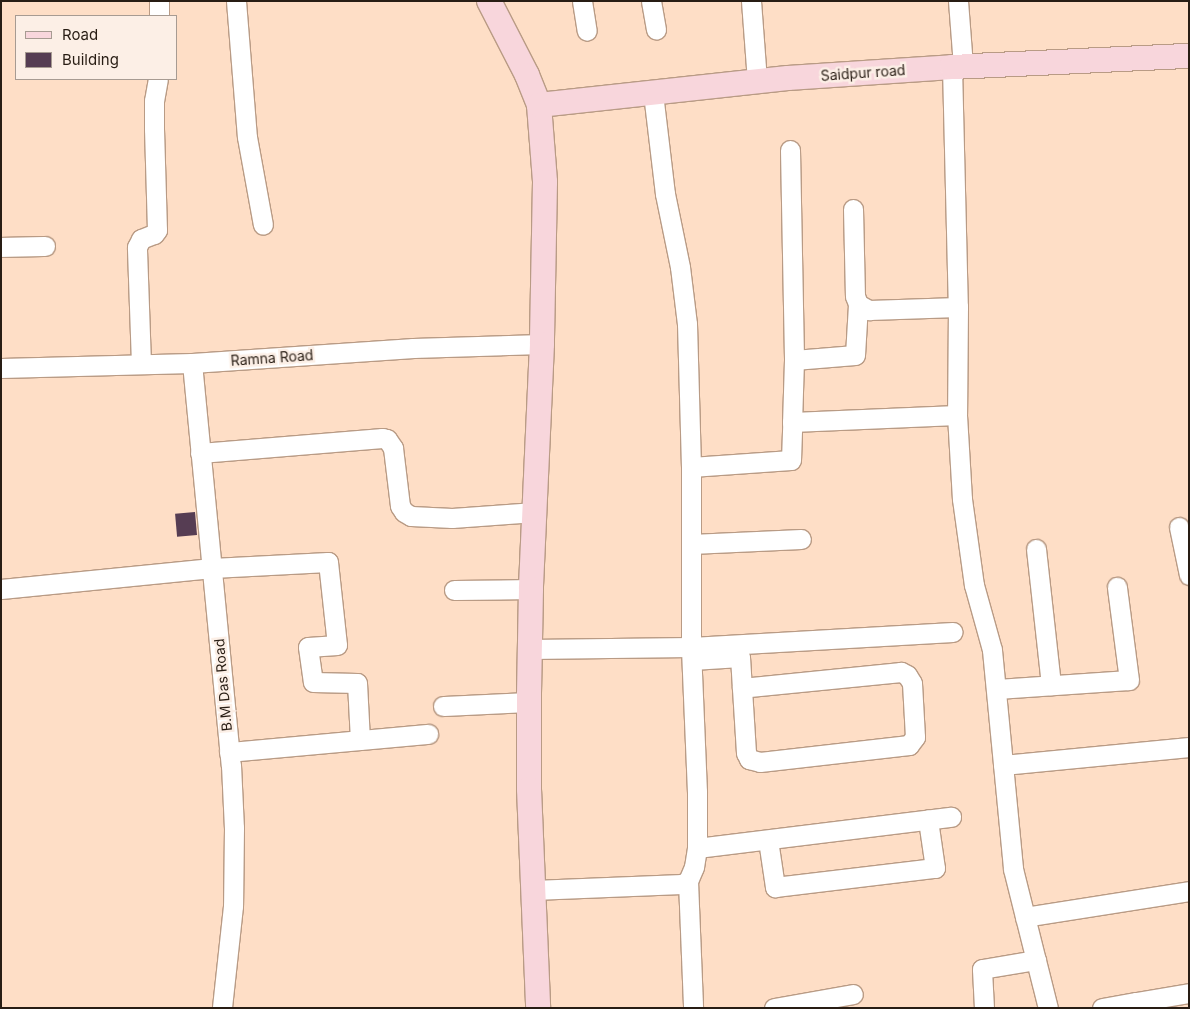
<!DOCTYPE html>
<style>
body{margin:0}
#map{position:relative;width:1190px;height:1009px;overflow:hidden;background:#fedec6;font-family:Inter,sans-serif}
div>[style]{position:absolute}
.building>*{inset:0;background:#563d53;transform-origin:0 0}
.roads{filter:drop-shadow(1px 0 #b99b85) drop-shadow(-1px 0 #b99b85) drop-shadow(0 1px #b99b85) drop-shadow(0 -1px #b99b85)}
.minor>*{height:19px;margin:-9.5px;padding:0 9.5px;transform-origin:9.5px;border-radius:9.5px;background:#fff}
.major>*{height:24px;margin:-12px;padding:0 12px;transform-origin:12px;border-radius:12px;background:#f8d6dc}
span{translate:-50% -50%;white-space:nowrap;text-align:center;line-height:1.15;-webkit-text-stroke:5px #fcefe6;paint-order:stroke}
.street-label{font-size:14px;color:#281d14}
.frame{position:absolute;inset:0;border:2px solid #281d14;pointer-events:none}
.legend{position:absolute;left:15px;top:15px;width:162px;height:65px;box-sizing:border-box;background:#fcefe6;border:1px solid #a79b92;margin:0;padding:6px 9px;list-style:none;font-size:15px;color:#281d14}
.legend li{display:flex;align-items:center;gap:10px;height:25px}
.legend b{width:25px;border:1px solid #a79b92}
</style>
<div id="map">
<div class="building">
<div style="left:195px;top:512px;width:23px;height:20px;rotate:85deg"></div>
</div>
<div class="roads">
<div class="minor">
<div style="left:159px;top:1px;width:15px;rotate:90deg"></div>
<div style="left:236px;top:1px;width:136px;rotate:85.4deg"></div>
<div style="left:247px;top:137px;width:89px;rotate:79.7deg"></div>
<div style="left:582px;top:1px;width:30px;rotate:81deg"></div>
<div style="left:651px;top:1px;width:29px;rotate:80deg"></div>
<div style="left:751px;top:1px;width:80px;rotate:85.7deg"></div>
<div style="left:958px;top:1px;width:65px;rotate:85.6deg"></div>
<div style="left:952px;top:67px;width:240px;rotate:88.6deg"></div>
<div style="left:958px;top:307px;width:108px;rotate:90.5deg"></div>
<div style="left:790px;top:150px;width:210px;rotate:88.9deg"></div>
<div style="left:794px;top:360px;width:62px;rotate:91.8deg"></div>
<div style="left:792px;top:422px;width:165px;rotate:-2.4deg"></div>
<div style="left:957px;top:415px;width:84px;rotate:86.6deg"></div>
<div style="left:962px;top:499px;width:87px;rotate:82.1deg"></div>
<div style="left:974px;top:585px;width:67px;rotate:74.5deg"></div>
<div style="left:992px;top:650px;width:220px;rotate:84.5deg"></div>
<div style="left:1013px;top:869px;width:143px;rotate:75.9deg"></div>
<div style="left:853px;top:209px;width:87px;rotate:88.7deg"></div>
<div style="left:855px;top:296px;width:9px;rotate:69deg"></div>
<div style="left:858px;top:304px;width:13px;rotate:29deg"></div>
<div style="left:869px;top:310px;width:89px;rotate:-1.9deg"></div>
<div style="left:1px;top:247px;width:44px;rotate:-1.3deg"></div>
<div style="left:794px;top:360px;width:61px;rotate:-4.7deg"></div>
<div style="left:855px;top:355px;width:51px;rotate:-86.6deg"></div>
<div style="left:192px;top:363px;width:404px;rotate:84.5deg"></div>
<div style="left:231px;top:765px;width:63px;rotate:87.3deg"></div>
<div style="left:234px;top:828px;width:78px;rotate:90.7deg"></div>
<div style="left:233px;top:906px;width:103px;rotate:96.2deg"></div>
<div style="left:141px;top:364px;width:117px;rotate:-92deg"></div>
<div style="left:137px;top:247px;width:9px;rotate:-63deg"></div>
<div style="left:141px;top:239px;width:14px;rotate:-21deg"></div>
<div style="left:154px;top:234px;width:5px;rotate:-53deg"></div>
<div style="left:157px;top:230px;width:101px;rotate:-91.7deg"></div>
<div style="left:154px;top:129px;width:28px;rotate:-90deg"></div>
<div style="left:154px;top:101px;width:22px;rotate:-80deg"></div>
<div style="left:1px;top:368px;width:191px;rotate:-1.5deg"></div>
<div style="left:192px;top:363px;width:222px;rotate:-3.9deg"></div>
<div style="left:413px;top:348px;width:129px;rotate:-1.8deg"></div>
<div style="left:200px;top:453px;width:183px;rotate:-4.7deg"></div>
<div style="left:382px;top:438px;width:5px;rotate:11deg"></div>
<div style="left:387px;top:439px;width:11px;rotate:56deg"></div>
<div style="left:393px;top:448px;width:58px;rotate:83.1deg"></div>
<div style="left:400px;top:506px;width:7px;rotate:56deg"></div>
<div style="left:404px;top:512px;width:8px;rotate:30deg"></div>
<div style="left:411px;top:516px;width:41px;rotate:2.8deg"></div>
<div style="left:452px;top:518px;width:83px;rotate:-4.1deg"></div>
<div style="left:691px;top:467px;width:100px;rotate:-4deg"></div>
<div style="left:791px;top:460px;width:38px;rotate:-88deg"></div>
<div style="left:1179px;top:527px;width:49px;rotate:78.2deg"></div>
<div style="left:691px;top:544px;width:110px;rotate:-2.6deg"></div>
<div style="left:1036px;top:549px;width:137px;rotate:83.7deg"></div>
<div style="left:1px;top:589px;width:212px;rotate:-5.7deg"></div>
<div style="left:212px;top:568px;width:116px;rotate:-3deg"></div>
<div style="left:328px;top:562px;width:83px;rotate:83.8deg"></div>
<div style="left:337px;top:645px;width:29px;rotate:176deg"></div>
<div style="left:308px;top:647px;width:35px;rotate:82deg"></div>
<div style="left:313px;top:682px;width:44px;rotate:1.3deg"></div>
<div style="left:357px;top:683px;width:57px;rotate:87deg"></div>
<div style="left:454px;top:590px;width:77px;rotate:-0.7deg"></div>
<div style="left:529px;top:649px;width:162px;rotate:-0.7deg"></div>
<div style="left:691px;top:647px;width:262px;rotate:-3.3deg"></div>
<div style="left:692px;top:660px;width:48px;rotate:-3.6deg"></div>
<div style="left:740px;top:657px;width:96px;rotate:86.4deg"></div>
<div style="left:746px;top:753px;width:7px;rotate:63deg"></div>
<div style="left:749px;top:759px;width:11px;rotate:15deg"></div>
<div style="left:760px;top:762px;width:150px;rotate:-6.5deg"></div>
<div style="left:909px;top:745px;width:10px;rotate:-53deg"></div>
<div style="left:915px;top:737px;width:54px;rotate:-93.2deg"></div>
<div style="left:912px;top:683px;width:9px;rotate:-122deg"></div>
<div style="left:907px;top:675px;width:7px;rotate:-153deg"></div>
<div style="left:901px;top:672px;width:160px;rotate:174.3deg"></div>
<div style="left:997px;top:689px;width:132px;rotate:-3.9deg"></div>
<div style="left:1129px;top:680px;width:94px;rotate:-97.4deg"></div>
<div style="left:443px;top:706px;width:86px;rotate:-2.7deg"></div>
<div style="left:229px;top:752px;width:200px;rotate:-5.2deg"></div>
<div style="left:1003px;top:765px;width:187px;rotate:-5.5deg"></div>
<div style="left:768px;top:840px;width:48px;rotate:81.5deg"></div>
<div style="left:775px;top:887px;width:161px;rotate:-6.8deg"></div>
<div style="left:935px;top:868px;width:49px;rotate:-98.3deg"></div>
<div style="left:697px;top:848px;width:256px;rotate:-7deg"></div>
<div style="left:688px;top:881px;width:127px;rotate:87.7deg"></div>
<div style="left:533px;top:890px;width:149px;rotate:-2.3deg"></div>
<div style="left:682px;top:884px;width:7px;rotate:-27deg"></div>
<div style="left:688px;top:881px;width:15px;rotate:-67deg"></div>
<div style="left:694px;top:867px;width:19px;rotate:-81deg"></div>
<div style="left:697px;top:848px;width:56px;rotate:-90deg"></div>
<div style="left:697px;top:792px;width:145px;rotate:-92.4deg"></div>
<div style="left:691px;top:647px;width:180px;rotate:-90deg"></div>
<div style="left:691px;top:467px;width:143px;rotate:-91.6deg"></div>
<div style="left:687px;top:324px;width:57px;rotate:-97deg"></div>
<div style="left:680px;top:267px;width:75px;rotate:-101.6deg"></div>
<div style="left:665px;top:194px;width:101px;rotate:-96.8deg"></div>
<div style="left:1025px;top:917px;width:166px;rotate:-9deg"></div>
<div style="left:774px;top:1008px;width:80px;rotate:-10deg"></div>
<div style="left:984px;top:1008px;width:39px;rotate:-93deg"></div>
<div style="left:982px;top:969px;width:55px;rotate:-9.5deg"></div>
<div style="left:1102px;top:1008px;width:35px;rotate:-10deg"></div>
<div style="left:1137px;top:1008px;width:6px;rotate:-99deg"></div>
<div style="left:1136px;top:1002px;width:54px;rotate:-9.6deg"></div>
</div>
<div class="major">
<div style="left:489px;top:1px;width:83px;rotate:62.8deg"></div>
<div style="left:527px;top:75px;width:32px;rotate:68deg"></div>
<div style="left:539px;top:105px;width:77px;rotate:85.5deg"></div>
<div style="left:545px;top:182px;width:162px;rotate:91.1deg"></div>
<div style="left:542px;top:344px;width:245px;rotate:92.6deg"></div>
<div style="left:531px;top:589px;width:106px;rotate:91.1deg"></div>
<div style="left:529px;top:695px;width:94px;rotate:90deg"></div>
<div style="left:529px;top:789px;width:219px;rotate:87.6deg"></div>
<div style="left:539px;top:105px;width:250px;rotate:-6.2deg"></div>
<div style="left:788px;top:78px;width:164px;rotate:-3.8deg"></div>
<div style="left:952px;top:67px;width:237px;rotate:-2.7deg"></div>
</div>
</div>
<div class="street-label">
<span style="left:863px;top:73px;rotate:-4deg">Saidpur road</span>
<span style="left:272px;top:358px;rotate:-4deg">Ramna Road</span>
<span style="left:223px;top:685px;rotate:-95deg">B.M Das Road</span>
</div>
<div class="frame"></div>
<ul class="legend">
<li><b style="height:6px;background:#f8d6dc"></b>Road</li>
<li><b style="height:14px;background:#563d53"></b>Building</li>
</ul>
</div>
